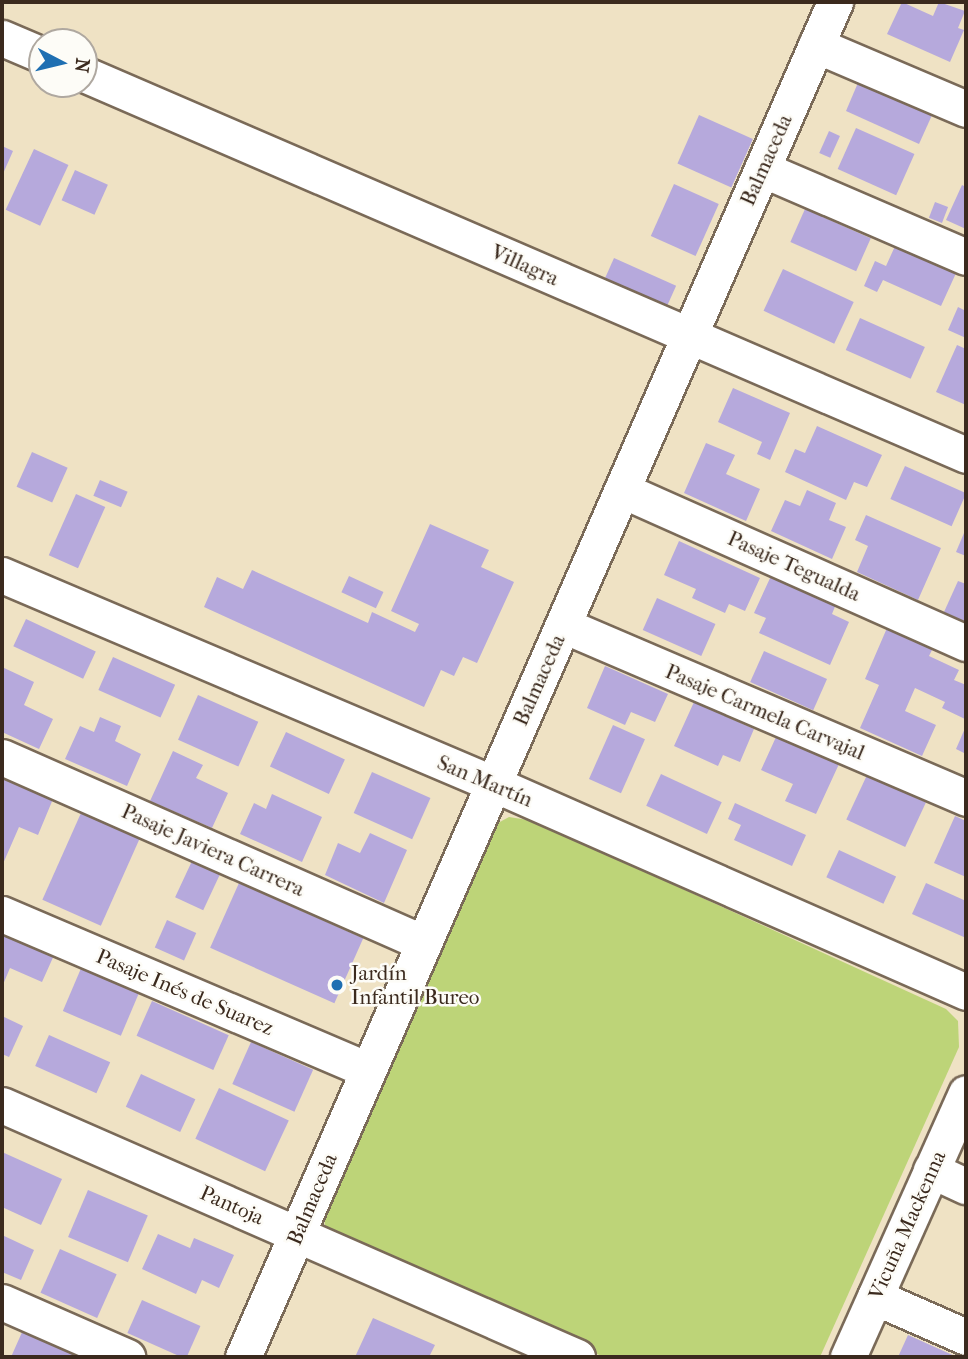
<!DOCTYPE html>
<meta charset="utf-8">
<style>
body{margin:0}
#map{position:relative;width:968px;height:1359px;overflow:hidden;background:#efe2c4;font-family:"IM FELL French Canon",serif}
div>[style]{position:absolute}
.green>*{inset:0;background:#bdd478}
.building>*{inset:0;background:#b6a9dc;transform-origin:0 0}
.roads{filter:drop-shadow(2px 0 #7a6a58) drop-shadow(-2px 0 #7a6a58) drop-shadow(0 2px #7a6a58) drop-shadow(0 -2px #7a6a58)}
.street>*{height:35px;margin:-17.5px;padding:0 17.5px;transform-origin:17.5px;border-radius:17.5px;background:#fff}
.dots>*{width:19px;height:19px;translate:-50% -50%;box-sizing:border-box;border:4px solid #fdfcf7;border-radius:50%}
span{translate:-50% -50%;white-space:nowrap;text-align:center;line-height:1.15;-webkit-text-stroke:5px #fdfcf7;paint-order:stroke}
.street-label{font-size:21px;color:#3b2a1e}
.poi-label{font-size:21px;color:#3b2a1e}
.left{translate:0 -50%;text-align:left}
.frame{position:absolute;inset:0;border:4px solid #3b2a1e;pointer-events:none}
.north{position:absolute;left:28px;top:28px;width:70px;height:70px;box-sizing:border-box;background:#fdfcf7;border:2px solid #afa8a0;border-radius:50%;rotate:97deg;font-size:19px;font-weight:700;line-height:28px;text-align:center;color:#3b2a1e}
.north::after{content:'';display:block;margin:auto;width:24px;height:32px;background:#1f6fb2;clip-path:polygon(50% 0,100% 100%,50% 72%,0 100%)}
</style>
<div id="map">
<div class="green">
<div style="clip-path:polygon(509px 817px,534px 821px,946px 1009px,958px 1021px,959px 1047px,820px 1357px,604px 1357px,343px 1242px,326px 1230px,322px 1209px,487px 829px)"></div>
</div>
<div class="building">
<div style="clip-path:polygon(902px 2px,933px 16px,939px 2px,965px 11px,958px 28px,964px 30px,950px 62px,887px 34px)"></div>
<div style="clip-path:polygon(860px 78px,937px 104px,919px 144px,846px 111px)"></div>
<div style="left:699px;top:115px;width:59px;height:53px;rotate:24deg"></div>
<div style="left:856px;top:128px;width:64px;height:45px;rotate:24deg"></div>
<div style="left:829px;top:131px;width:12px;height:24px;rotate:24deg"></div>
<div style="clip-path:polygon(2px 146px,13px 151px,2px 176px)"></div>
<div style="left:34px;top:149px;width:38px;height:67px;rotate:25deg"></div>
<div style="left:75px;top:170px;width:36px;height:33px;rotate:24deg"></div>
<div style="left:674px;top:184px;width:49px;height:57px;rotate:24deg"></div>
<div style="clip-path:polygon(962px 185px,966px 187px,966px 229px,946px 220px)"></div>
<div style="left:935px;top:202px;width:14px;height:17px;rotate:21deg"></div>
<div style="left:805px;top:209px;width:72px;height:36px;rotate:24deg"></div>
<div style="clip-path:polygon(896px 244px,957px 271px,941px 306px,883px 280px,877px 292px,864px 286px,875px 261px,886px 266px)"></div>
<div style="left:614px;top:258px;width:68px;height:36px;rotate:24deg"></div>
<div style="left:783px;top:269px;width:78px;height:46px;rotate:25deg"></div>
<div style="clip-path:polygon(958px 307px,966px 311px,966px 338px,948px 330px)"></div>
<div style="left:860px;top:318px;width:71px;height:35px;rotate:24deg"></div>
<div style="clip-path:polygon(957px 345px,966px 349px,966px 405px,936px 392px)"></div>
<div style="clip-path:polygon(733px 388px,790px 413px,770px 460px,757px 454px,762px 442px,718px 422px)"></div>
<div style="clip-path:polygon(817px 426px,882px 455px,867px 487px,854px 482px,846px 500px,785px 472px,795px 449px,805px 453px)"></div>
<div style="clip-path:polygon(706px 443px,735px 455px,726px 474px,760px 489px,746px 521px,684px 493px)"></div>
<div style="left:32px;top:452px;width:39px;height:38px;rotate:24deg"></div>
<div style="left:905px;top:466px;width:67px;height:36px;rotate:24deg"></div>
<div style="left:100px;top:480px;width:30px;height:17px;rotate:23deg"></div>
<div style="clip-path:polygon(807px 490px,836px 503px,829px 520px,846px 527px,832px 559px,771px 531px,785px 500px,800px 506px)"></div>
<div style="left:76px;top:494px;width:32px;height:67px;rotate:24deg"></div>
<div style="clip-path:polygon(866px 515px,941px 548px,918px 600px,857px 572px,868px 546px,855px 540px)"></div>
<div style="clip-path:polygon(430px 524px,489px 550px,481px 567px,514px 582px,477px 663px,463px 657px,454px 676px,441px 670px,424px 707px,204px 607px,217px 577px,243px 589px,252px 570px,368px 623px,372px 612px,415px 632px,419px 624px,391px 611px)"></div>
<div style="clip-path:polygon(964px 533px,966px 534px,966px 556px,956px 552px)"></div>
<div style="clip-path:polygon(679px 541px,760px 578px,745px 611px,729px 604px,725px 613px,692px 598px,696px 589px,664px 575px)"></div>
<div style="left:349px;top:576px;width:38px;height:18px;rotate:25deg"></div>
<div style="clip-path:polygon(771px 576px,836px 604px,832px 614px,849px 622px,830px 665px,759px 633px,766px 618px,754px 613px)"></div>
<div style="clip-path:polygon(958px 581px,966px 584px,966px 622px,944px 612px)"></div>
<div style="left:657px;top:598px;width:64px;height:35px;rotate:24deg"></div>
<div style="left:26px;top:619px;width:77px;height:30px;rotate:25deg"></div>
<div style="clip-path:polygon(887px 628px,933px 648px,929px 656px,959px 670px,954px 680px,966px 685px,965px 719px,942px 708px,945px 702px,915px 688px,905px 711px,936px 725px,922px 756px,860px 728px,879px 685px,865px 679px)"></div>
<div style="left:764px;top:651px;width:69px;height:34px;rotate:24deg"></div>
<div style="left:113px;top:657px;width:68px;height:36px;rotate:24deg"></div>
<div style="clip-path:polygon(605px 666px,668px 694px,655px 722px,631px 712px,625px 725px,587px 708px)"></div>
<div style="clip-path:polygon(2px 667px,34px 682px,24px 705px,53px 719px,39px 749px,2px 732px)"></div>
<div style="left:198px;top:695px;width:66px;height:49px;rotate:24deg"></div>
<div style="clip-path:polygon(694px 702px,754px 729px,740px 762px,723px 755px,718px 766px,674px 746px)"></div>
<div style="clip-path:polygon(100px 717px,121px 726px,115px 741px,141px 754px,127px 786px,65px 759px,80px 726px,94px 732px)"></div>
<div style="left:613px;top:725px;width:35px;height:59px;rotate:24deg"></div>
<div style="clip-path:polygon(966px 726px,966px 754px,956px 749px)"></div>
<div style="left:286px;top:732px;width:65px;height:38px;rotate:25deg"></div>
<div style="clip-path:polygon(776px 737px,839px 764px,816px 814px,785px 801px,793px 784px,761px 770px)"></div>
<div style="clip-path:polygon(173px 751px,203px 765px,196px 778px,228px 793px,212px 828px,150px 801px)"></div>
<div style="left:372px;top:772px;width:64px;height:45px;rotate:24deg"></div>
<div style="left:661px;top:774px;width:67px;height:35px;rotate:25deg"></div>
<div style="left:867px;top:775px;width:65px;height:49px;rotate:25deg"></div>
<div style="clip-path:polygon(2px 777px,53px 799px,38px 835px,19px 827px,2px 866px)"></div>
<div style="clip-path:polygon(272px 794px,322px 817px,302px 862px,240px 834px,254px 803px,266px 809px)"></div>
<div style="clip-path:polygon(735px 803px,806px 835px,792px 866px,734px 840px,741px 825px,728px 819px)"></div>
<div style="left:81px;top:813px;width:64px;height:95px;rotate:24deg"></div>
<div style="clip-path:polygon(955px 816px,966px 821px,966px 877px,934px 863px)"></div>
<div style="clip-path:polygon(370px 833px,407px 850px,384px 903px,325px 875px,338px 843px,360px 853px)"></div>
<div style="left:839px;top:850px;width:63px;height:30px;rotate:25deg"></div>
<div style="left:192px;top:861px;width:31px;height:40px;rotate:25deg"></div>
<div style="left:239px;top:883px;width:136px;height:71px;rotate:24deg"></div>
<div style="clip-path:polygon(926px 883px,966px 901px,966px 938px,912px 914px)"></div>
<div style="left:167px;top:920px;width:32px;height:30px;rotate:24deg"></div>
<div style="clip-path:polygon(2px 929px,55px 953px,42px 982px,10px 968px,2px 987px)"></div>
<div style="left:82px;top:966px;width:63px;height:49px;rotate:23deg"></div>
<div style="left:152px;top:1001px;width:84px;height:38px;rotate:24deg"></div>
<div style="clip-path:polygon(2px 1016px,23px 1026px,9px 1057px,2px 1054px)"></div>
<div style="left:49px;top:1035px;width:67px;height:34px;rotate:24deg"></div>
<div style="left:251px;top:1042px;width:68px;height:46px;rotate:24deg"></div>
<div style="left:141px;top:1074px;width:60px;height:36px;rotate:25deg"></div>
<div style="left:219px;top:1088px;width:77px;height:56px;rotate:25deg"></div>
<div style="clip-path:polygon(2px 1152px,62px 1179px,41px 1225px,2px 1207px)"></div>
<div style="left:88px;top:1190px;width:65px;height:51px;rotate:23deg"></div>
<div style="clip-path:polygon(158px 1234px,190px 1248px,194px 1238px,234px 1255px,219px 1288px,202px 1280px,196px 1294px,142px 1269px)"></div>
<div style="clip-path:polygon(2px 1235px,34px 1250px,21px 1280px,2px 1272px)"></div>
<div style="left:60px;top:1249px;width:62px;height:48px;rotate:24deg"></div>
<div style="left:142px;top:1300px;width:64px;height:36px;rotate:24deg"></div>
<div style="clip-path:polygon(373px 1318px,435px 1345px,429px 1357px,355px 1357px)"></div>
<div style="clip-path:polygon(23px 1330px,53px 1344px,84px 1357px,11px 1357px)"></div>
<div style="clip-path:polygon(908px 1335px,957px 1357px,898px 1357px)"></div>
</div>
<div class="roads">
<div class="street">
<div style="left:2px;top:38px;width:43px;rotate:23deg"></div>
<div style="left:816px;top:45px;width:163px;rotate:23.1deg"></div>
<div style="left:84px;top:74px;width:961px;rotate:23.36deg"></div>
<div style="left:762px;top:169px;width:222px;rotate:23.3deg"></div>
<div style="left:622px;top:490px;width:376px;rotate:24deg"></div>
<div style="left:2px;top:575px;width:535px;rotate:23.02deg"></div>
<div style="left:494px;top:784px;width:516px;rotate:23.78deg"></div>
<div style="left:563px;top:625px;width:439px;rotate:23.2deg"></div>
<div style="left:2px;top:757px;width:461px;rotate:23.8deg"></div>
<div style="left:2px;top:914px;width:398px;rotate:23.1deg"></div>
<div style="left:2px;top:1105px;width:628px;rotate:23.67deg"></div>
<div style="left:931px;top:1170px;width:38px;rotate:25deg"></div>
<div style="left:875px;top:1297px;width:99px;rotate:23.7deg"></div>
<div style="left:2px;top:1302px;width:137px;rotate:23.7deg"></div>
<div style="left:243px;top:1357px;width:1479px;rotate:-66.4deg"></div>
<div style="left:848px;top:1357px;width:289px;rotate:-65.9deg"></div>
</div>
</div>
<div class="dots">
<div style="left:337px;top:985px;background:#1f6fb2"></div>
</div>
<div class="street-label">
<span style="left:766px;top:160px;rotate:-66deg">Balmaceda</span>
<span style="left:525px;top:265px;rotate:24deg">Villagra</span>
<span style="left:794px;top:566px;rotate:24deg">Pasaje Tegualda</span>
<span style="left:539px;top:680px;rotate:-66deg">Balmaceda</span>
<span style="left:765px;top:712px;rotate:23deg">Pasaje Carmela Carvajal</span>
<span style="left:485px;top:781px;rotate:23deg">San Martín</span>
<span style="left:213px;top:850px;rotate:24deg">Pasaje Javiera Carrera</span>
<span style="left:185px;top:992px;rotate:23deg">Pasaje Inés de Suarez</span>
<span style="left:312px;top:1199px;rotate:-67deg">Balmaceda</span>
<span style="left:232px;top:1205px;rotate:24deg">Pantoja</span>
<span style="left:907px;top:1225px;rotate:-66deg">Vicuña Mackenna</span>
</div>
<div class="poi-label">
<span class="left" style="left:351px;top:985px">Jardín<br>Infantil Bureo</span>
</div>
<div class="frame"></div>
<div class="north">N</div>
</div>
